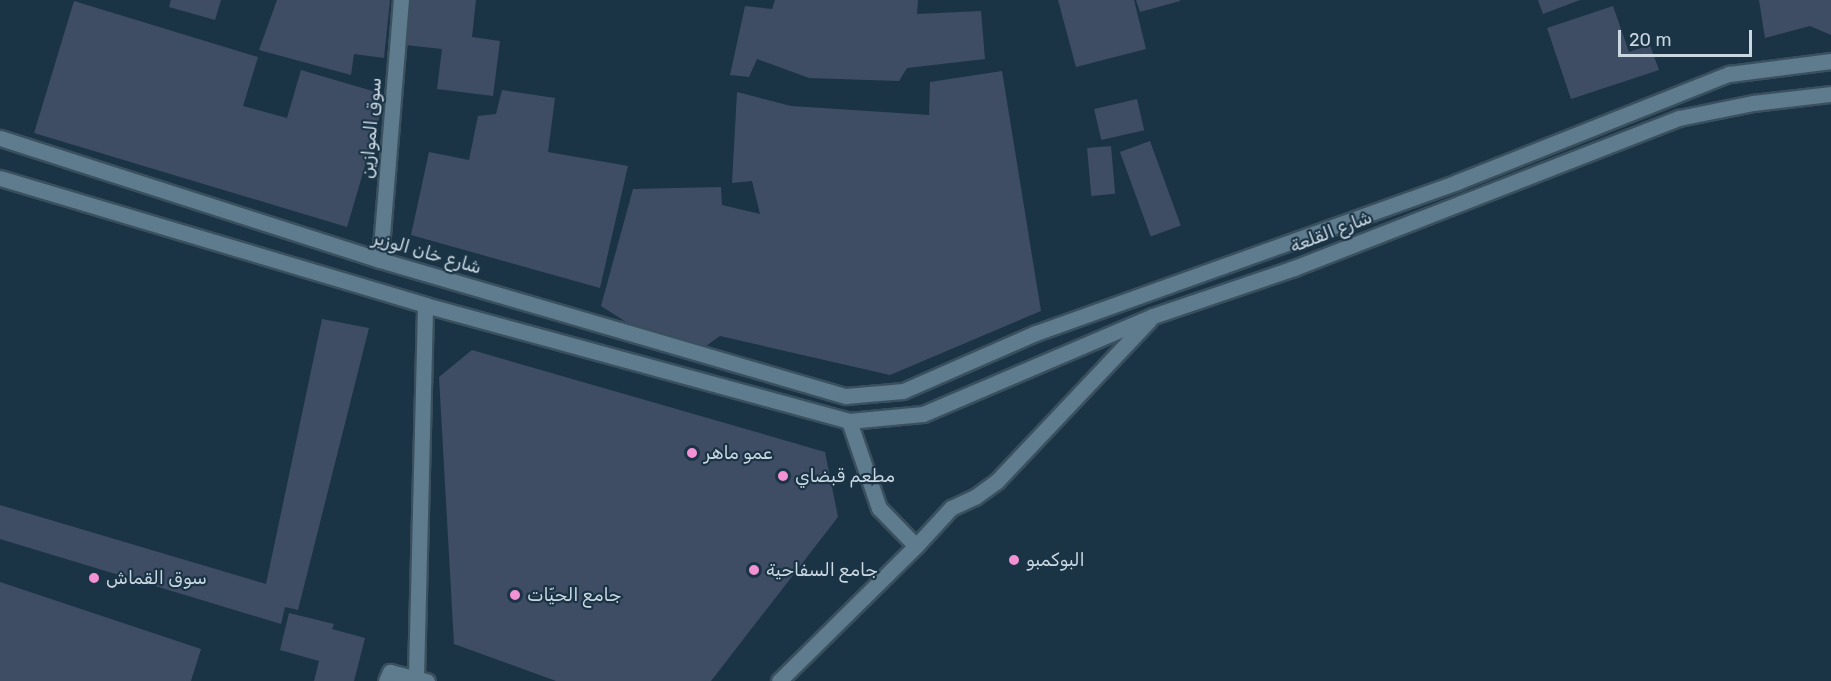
<!DOCTYPE html>
<meta charset="utf-8">
<style>
body{margin:0}
#map{position:relative;width:1831px;height:681px;overflow:hidden;background:#1b3445;font-family:Rubik,Vazirmatn,sans-serif}
div>[style]{position:absolute}
.building>*{inset:0;background:#3e4d64;transform-origin:0 0}
.roads{filter:drop-shadow(2px 0 #3a505e) drop-shadow(-2px 0 #3a505e) drop-shadow(0 2px #3a505e) drop-shadow(0 -2px #3a505e)}
.minor>*{height:15px;margin:-7.5px;padding:0 7.5px;transform-origin:7.5px;border-radius:7.5px;background:#5f7b8e}
.dots>*{width:16px;height:16px;translate:-50% -50%;box-sizing:border-box;border:3px solid #1b3445;border-radius:50%}
span{translate:-50% -50%;white-space:nowrap;text-align:center;line-height:1.15;-webkit-text-stroke:4.5px #1b3445;paint-order:stroke}
.street-label{font-size:18px;color:#c9d7e2}
.poi-label{font-size:18px;color:#c9d7e2}
.left{translate:0 -50%;text-align:left}
.scale{position:absolute;left:1618px;top:30px;width:134px;height:27px;box-sizing:border-box;border:3px solid #c9d7e2;border-top:0;padding-left:8px;font-size:18px;line-height:21px;white-space:nowrap;color:#c9d7e2;-webkit-text-stroke:4px #1b3445;paint-order:stroke}
</style>
<div id="map">
<div class="building">
<div style="clip-path:polygon(171px 0,221px 0,215px 20px,169px 7px)"></div>
<div style="clip-path:polygon(277px 0,390px 0,384px 58px,354px 54px,351px 75px,259px 50px)"></div>
<div style="clip-path:polygon(410px 0,476px 0,472px 37px,500px 41px,493px 96px,437px 89px,442px 49px,405px 45px)"></div>
<div style="clip-path:polygon(775px 0,918px 0,917px 14px,981px 11px,985px 59px,907px 68px,899px 81px,809px 78px,757px 59px,749px 77px,730px 75px,745px 6px,772px 9px)"></div>
<div style="clip-path:polygon(1058px 0,1134px 0,1146px 49px,1076px 67px)"></div>
<div style="clip-path:polygon(1136px 0,1180px 0,1180px 1px,1140px 12px)"></div>
<div style="clip-path:polygon(1538px 0,1580px 0,1543px 14px)"></div>
<div style="clip-path:polygon(1759px 0,1831px 0,1831px 35px,1810px 26px,1765px 38px)"></div>
<div style="clip-path:polygon(74px 1px,258px 57px,243px 106px,287px 118px,301px 70px,386px 95px,347px 227px,34px 133px)"></div>
<div style="clip-path:polygon(1613px 6px,1629px 52px,1650px 45px,1659px 70px,1571px 99px,1547px 28px)"></div>
<div style="clip-path:polygon(1002px 71px,1041px 311px,890px 375px,720px 336px,706px 346px,626px 322px,601px 306px,633px 189px,721px 187px,722px 205px,760px 214px,752px 181px,732px 183px,737px 92px,791px 106px,929px 115px,930px 82px)"></div>
<div style="clip-path:polygon(502px 90px,555px 98px,548px 152px,628px 166px,600px 288px,411px 235px,429px 152px,469px 160px,478px 116px,496px 114px)"></div>
<div style="left:1137px;top:99px;width:32px;height:44px;rotate:77deg"></div>
<div style="left:1150px;top:141px;width:90px;height:32px;rotate:70deg"></div>
<div style="left:1111px;top:146px;width:48px;height:24px;rotate:85deg"></div>
<div style="clip-path:polygon(322px 319px,369px 328px,298px 610px,285px 607px,281px 624px,0 539px,0 505px,266px 584px)"></div>
<div style="clip-path:polygon(472px 350px,825px 452px,838px 517px,711px 681px,556px 681px,454px 644px,439px 377px)"></div>
<div style="clip-path:polygon(0 582px,201px 649px,191px 681px,0 681px)"></div>
<div style="clip-path:polygon(289px 613px,334px 624px,332px 629px,365px 638px,354px 681px,314px 681px,319px 661px,280px 650px)"></div>
</div>
<div class="roads">
<div class="minor">
<div style="left:0;top:138px;width:399px;rotate:17.8deg"></div>
<div style="left:380px;top:260px;width:485px;rotate:16.3deg"></div>
<div style="left:846px;top:396px;width:57px;rotate:-5deg"></div>
<div style="left:903px;top:391px;width:145px;rotate:-23.6deg"></div>
<div style="left:1036px;top:333px;width:447px;rotate:-19.7deg"></div>
<div style="left:1457px;top:182px;width:293px;rotate:-21.7deg"></div>
<div style="left:1729px;top:74px;width:103px;rotate:-7.3deg"></div>
<div style="left:0;top:178px;width:444px;rotate:16.6deg"></div>
<div style="left:425px;top:305px;width:440px;rotate:15.3deg"></div>
<div style="left:849px;top:421px;width:74px;rotate:-5.4deg"></div>
<div style="left:923px;top:414px;width:250px;rotate:-23.1deg"></div>
<div style="left:1153px;top:316px;width:149px;rotate:-18.8deg"></div>
<div style="left:1294px;top:268px;width:413px;rotate:-21.3deg"></div>
<div style="left:1679px;top:118px;width:76px;rotate:-11.5deg"></div>
<div style="left:1753px;top:103px;width:79px;rotate:-6.6deg"></div>
<div style="left:380px;top:260px;width:261px;rotate:-85.4deg"></div>
<div style="left:849px;top:421px;width:92px;rotate:71deg"></div>
<div style="left:879px;top:508px;width:53px;rotate:45.8deg"></div>
<div style="left:916px;top:546px;width:52px;rotate:-47.4deg"></div>
<div style="left:951px;top:508px;width:26px;rotate:-25deg"></div>
<div style="left:975px;top:497px;width:27px;rotate:-36deg"></div>
<div style="left:997px;top:481px;width:221px;rotate:-46.6deg"></div>
<div style="left:416px;top:677px;width:372px;rotate:-88.6deg"></div>
<div style="left:386px;top:681px;width:10px;rotate:-66deg"></div>
<div style="left:390px;top:672px;width:38px;rotate:14deg"></div>
<div style="left:779px;top:681px;width:192px;rotate:-44.6deg"></div>
</div>
</div>
<div class="dots">
<div style="left:692px;top:453px;background:#f391d5"></div>
<div style="left:783px;top:476px;background:#f391d5"></div>
<div style="left:1014px;top:560px;background:#f391d5"></div>
<div style="left:754px;top:570px;background:#f391d5"></div>
<div style="left:94px;top:578px;background:#f391d5"></div>
<div style="left:515px;top:595px;background:#f391d5"></div>
</div>
<div class="street-label">
<span style="left:371px;top:128px;rotate:-85deg">سوق الموازين</span>
<span style="left:1331px;top:232px;rotate:-21deg">شارع القلعة</span>
<span style="left:427px;top:253px;rotate:16deg">شارع خان الوزير</span>
</div>
<div class="poi-label">
<span class="left" style="left:704px;top:453px">عمو ماهر</span>
<span class="left" style="left:795px;top:476px">مطعم قبضاي</span>
<span class="left" style="left:1026px;top:560px">البوكمبو</span>
<span class="left" style="left:766px;top:570px">جامع السفاحية</span>
<span class="left" style="left:106px;top:578px">سوق القماش</span>
<span class="left" style="left:527px;top:595px">جامع الحيّات</span>
</div>
<div class="scale">20 m</div>
</div>
